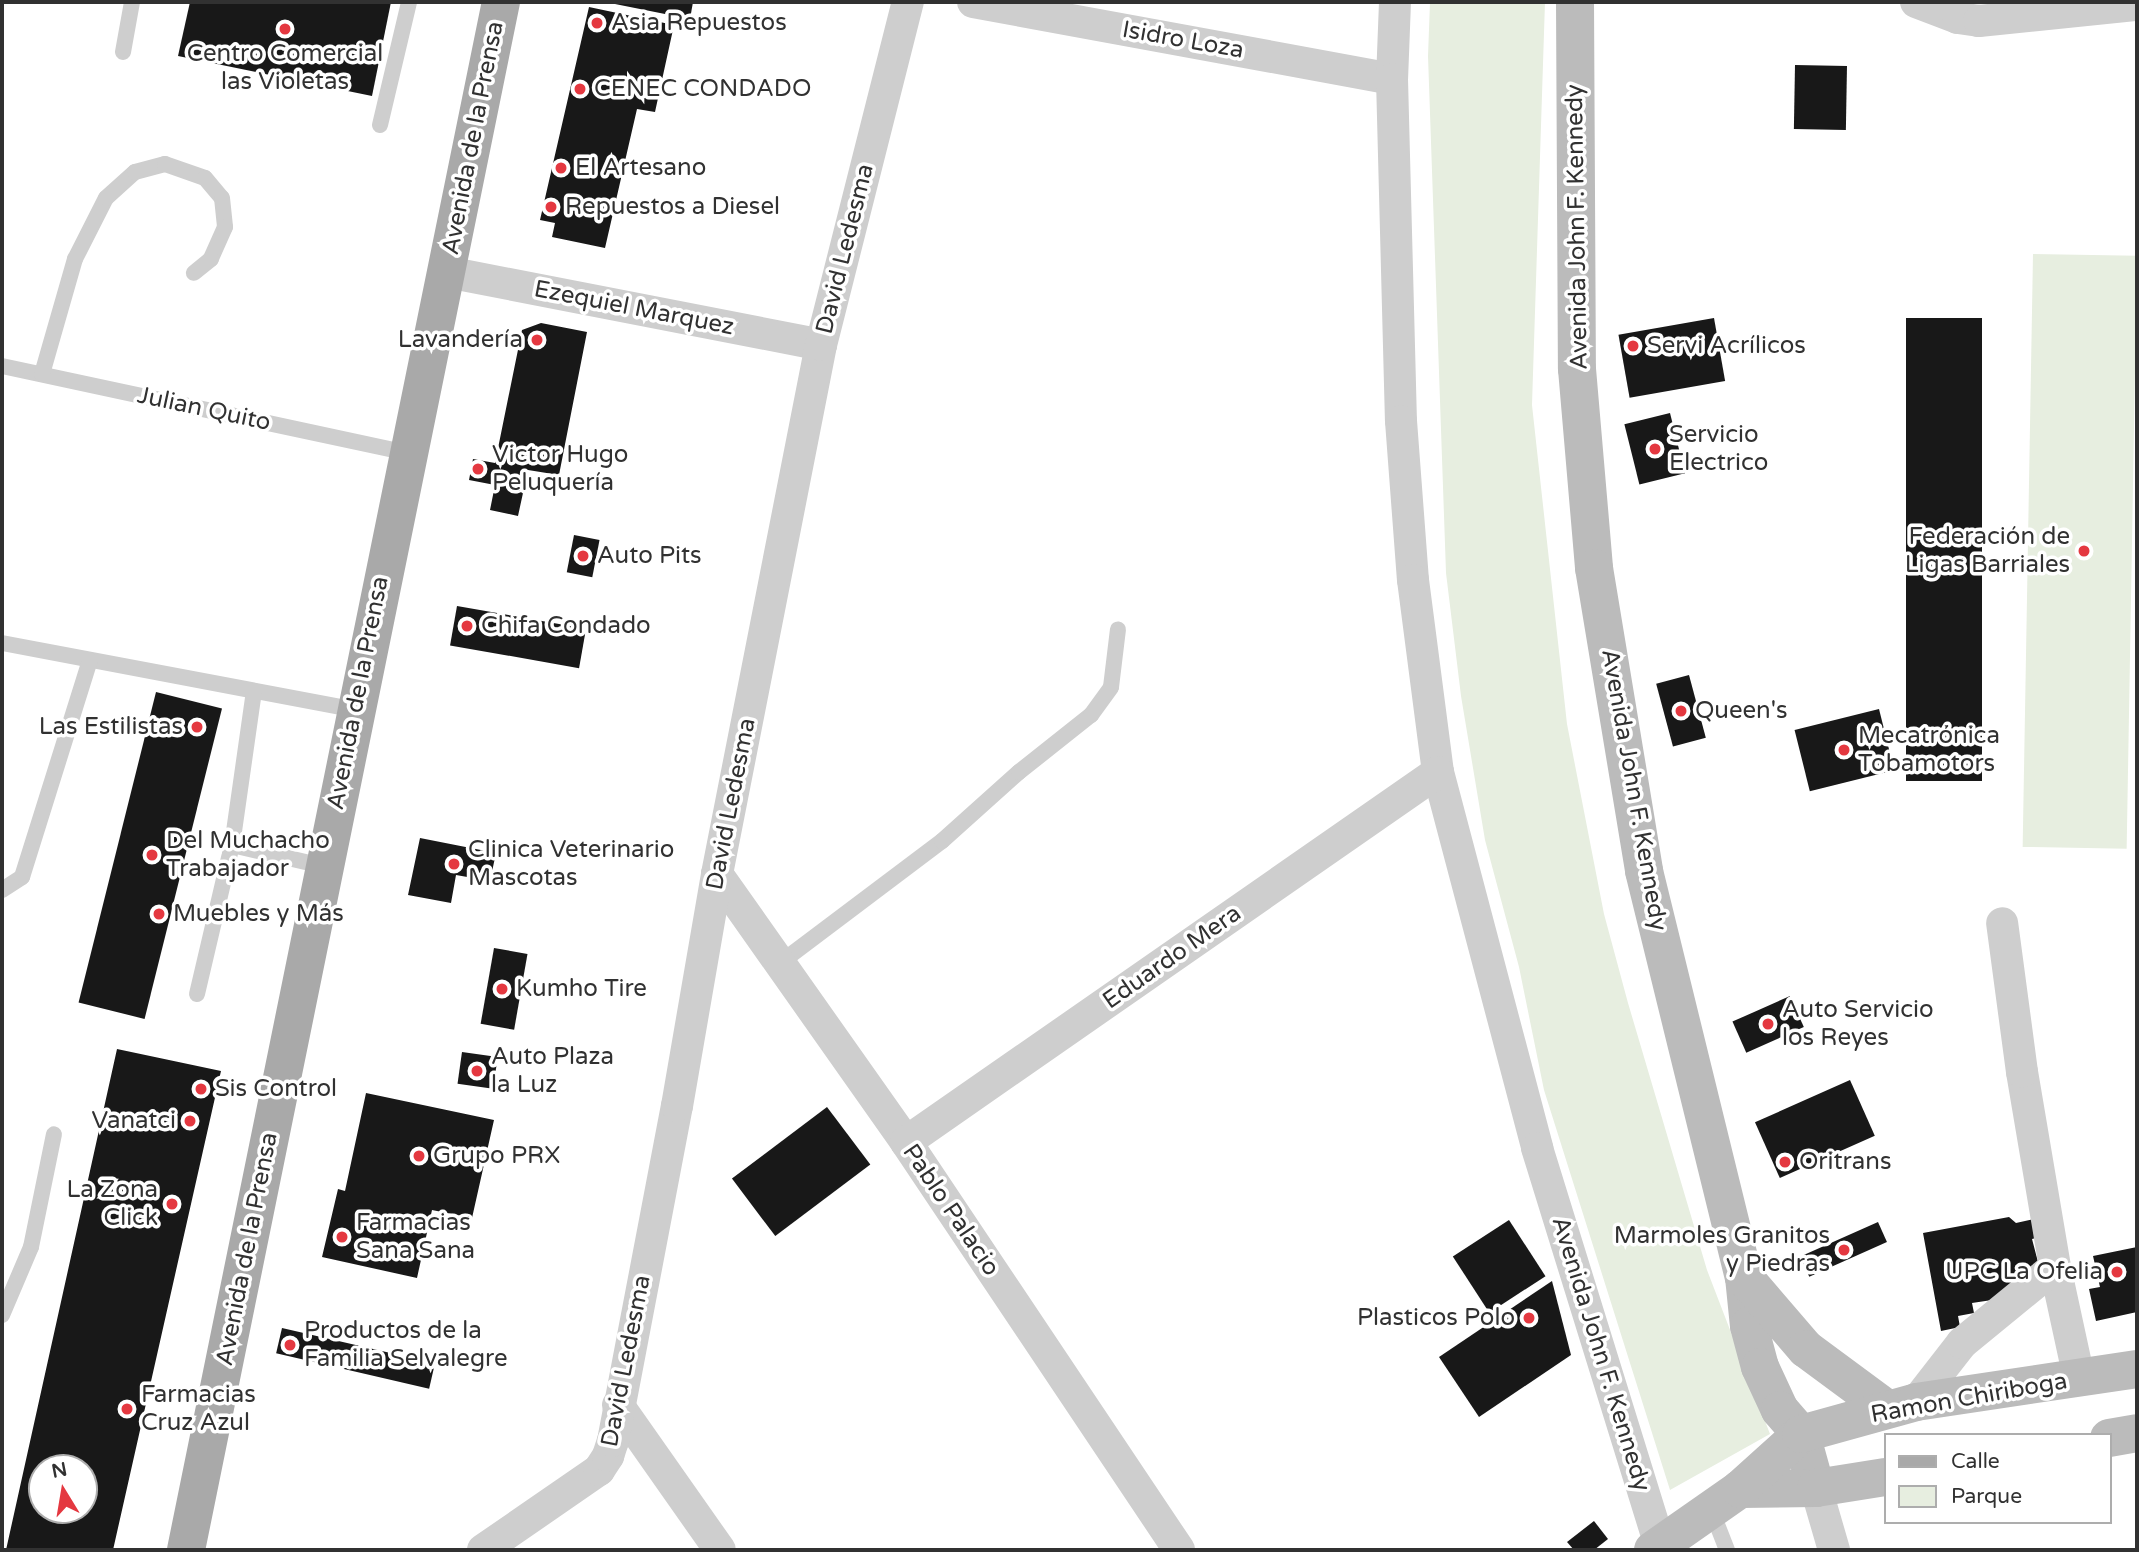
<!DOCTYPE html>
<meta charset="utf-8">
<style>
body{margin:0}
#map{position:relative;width:2139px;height:1552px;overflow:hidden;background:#fff;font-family:"Varela Round",sans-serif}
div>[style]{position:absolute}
.green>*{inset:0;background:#e7eee0;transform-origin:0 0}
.building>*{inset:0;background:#181818;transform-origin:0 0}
.lane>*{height:16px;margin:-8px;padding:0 8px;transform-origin:8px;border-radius:8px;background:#cecece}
.street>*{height:32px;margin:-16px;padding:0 16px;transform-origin:16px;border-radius:16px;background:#cecece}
.secondary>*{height:38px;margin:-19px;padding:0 19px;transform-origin:19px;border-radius:19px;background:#bbb}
.primary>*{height:38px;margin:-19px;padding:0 19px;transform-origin:19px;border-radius:19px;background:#a9a9a9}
.dots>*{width:19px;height:19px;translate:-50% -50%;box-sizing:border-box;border:4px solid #fff;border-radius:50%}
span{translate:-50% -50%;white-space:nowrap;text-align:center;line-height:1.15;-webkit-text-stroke:7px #fff;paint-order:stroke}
.poi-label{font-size:24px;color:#313131}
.left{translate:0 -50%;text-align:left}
.right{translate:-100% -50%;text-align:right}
.street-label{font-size:24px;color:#313131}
.frame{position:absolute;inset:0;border:4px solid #313131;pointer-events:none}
.legend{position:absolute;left:1884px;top:1433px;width:228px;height:91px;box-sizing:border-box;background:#fff;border:2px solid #adadad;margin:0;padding:9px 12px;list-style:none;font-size:21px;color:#313131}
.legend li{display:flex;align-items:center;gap:14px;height:35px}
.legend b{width:35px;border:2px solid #adadad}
.north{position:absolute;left:28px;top:1454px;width:70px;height:70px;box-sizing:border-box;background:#fff;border:2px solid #adadad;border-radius:50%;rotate:349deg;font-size:19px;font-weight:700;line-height:28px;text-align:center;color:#313131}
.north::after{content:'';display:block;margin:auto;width:24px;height:32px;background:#e43840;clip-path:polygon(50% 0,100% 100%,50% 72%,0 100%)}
</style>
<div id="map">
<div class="green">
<div style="clip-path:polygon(1430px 2px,1545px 2px,1532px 405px,1567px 724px,1604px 914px,1628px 1003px,1707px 1270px,1770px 1434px,1670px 1490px,1544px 1090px,1519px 967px,1485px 840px,1461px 696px,1446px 573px,1428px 56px)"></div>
<div style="left:2033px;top:254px;width:104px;height:593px;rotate:1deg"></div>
</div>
<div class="building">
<div style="clip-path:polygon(190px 2px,391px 2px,372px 96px,178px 56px)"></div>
<div style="clip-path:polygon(605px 2px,693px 2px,690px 19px)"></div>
<div style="clip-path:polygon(589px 7px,674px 25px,655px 112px,637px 109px,605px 248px,552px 237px,555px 223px,540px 220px)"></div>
<div style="left:1795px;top:65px;width:52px;height:64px;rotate:1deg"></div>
<div style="left:1714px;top:318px;width:64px;height:97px;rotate:80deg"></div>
<div style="left:1906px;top:318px;width:76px;height:463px"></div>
<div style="clip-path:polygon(541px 323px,587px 332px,559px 475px,528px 470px,518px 516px,490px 510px,495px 485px,469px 480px,473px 459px,495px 463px,522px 330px)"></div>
<div style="left:1670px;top:413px;width:62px;height:47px;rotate:76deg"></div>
<div style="left:574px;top:535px;width:26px;height:38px;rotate:11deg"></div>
<div style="left:457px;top:606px;width:131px;height:40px;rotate:10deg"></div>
<div style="left:1689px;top:675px;width:65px;height:34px;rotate:75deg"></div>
<div style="left:156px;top:692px;width:68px;height:320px;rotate:14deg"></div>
<div style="left:1879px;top:709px;width:63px;height:87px;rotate:76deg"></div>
<div style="clip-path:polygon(420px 838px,496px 853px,490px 881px,456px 875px,451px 903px,408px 895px)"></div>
<div style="left:494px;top:948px;width:34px;height:77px;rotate:10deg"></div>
<div style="left:1790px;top:996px;width:34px;height:63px;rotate:66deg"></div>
<div style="clip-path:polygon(evenodd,117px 1049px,221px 1071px,113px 1550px,6px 1550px,117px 1049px,42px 1468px,84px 1468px,84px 1510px,42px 1510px,42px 1468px)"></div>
<div style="left:462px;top:1052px;width:36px;height:32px;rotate:8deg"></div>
<div style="left:1850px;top:1080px;width:61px;height:104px;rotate:66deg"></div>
<div style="clip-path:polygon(366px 1093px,494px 1120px,472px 1218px,432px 1210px,417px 1278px,322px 1257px,338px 1189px,345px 1191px)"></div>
<div style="left:827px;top:1107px;width:72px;height:119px;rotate:53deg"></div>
<div style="clip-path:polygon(2009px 1217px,2016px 1223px,2038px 1218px,2043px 1236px,2032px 1239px,2038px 1262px,1992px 1300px,1972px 1303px,1974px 1313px,1958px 1316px,1960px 1327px,1941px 1331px,1923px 1233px)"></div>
<div style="left:1509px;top:1220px;width:67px;height:67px;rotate:57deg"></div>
<div style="left:1878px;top:1222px;width:22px;height:85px;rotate:66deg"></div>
<div style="clip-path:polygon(2137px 1247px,2137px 1312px,2096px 1321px,2089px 1289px,2100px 1287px,2093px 1256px)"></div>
<div style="clip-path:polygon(1552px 1281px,1571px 1355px,1479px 1417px,1439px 1357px)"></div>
<div style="left:282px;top:1328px;width:157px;height:26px;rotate:13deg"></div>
<div style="clip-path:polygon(1594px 1521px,1608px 1539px,1594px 1550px,1574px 1550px,1567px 1542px)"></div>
</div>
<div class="lane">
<div style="left:123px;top:52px;width:51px;rotate:-79.8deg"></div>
<div style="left:380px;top:125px;width:126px;rotate:-76.7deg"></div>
<div style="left:2px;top:366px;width:414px;rotate:12.1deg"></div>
<div style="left:42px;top:374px;width:120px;rotate:-74deg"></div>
<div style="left:75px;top:259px;width:68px;rotate:-63.1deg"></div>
<div style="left:106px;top:198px;width:39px;rotate:-42deg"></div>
<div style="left:135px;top:172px;width:31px;rotate:-15deg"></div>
<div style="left:165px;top:164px;width:42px;rotate:19.3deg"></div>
<div style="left:205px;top:178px;width:26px;rotate:50deg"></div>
<div style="left:222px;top:198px;width:29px;rotate:84deg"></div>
<div style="left:225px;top:227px;width:35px;rotate:114deg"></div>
<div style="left:211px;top:259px;width:22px;rotate:141deg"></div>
<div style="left:2px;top:643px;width:359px;rotate:10.7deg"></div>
<div style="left:254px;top:691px;width:156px;rotate:98.1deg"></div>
<div style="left:232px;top:845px;width:93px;rotate:13deg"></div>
<div style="left:2px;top:890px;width:24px;rotate:-33deg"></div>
<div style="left:22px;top:877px;width:227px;rotate:-72.6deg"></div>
<div style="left:780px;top:963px;width:203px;rotate:-37deg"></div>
<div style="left:942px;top:841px;width:103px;rotate:-41.9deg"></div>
<div style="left:1019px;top:772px;width:92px;rotate:-38.4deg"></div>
<div style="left:1091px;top:715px;width:34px;rotate:-54deg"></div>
<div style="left:1111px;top:687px;width:58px;rotate:-83.1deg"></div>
<div style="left:197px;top:994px;width:153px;rotate:-76.8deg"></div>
<div style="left:2px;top:1315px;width:74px;rotate:-66.9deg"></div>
<div style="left:31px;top:1247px;width:115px;rotate:-78.5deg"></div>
<div style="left:1711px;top:1509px;width:44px;rotate:68.7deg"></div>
</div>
<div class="street">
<div style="left:973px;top:2px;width:426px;rotate:10.4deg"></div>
<div style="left:1395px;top:2px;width:77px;rotate:92.2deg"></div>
<div style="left:1392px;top:79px;width:342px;rotate:88.5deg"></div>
<div style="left:1401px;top:421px;width:159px;rotate:85.7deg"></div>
<div style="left:1413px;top:580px;width:194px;rotate:82.6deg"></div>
<div style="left:1438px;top:772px;width:389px;rotate:75.2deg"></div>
<div style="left:1537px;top:1148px;width:416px;rotate:72.8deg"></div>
<div style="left:1916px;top:2px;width:45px;rotate:20.9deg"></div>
<div style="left:1958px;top:18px;width:21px;rotate:8deg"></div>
<div style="left:1979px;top:21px;width:159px;rotate:-5.8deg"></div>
<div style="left:447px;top:272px;width:381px;rotate:11deg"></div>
<div style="left:717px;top:874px;width:328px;rotate:54.8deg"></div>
<div style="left:906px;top:1142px;width:491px;rotate:56.2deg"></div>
<div style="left:906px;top:1142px;width:648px;rotate:-34.82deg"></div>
<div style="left:2055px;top:1267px;width:114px;rotate:77.8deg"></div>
<div style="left:1916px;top:1402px;width:75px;rotate:-52.1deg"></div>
<div style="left:1962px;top:1343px;width:120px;rotate:-39.3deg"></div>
<div style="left:2055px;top:1267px;width:198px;rotate:-99.6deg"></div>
<div style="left:2022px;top:1072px;width:150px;rotate:-97.6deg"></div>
<div style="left:618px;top:1405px;width:177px;rotate:54.9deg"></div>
<div style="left:1816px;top:1488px;width:65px;rotate:73.8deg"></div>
<div style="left:483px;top:1550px;width:141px;rotate:-34.6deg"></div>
<div style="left:599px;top:1470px;width:17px;rotate:-57deg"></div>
<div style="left:608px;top:1456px;width:16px;rotate:-72deg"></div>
<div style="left:613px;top:1441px;width:341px;rotate:-79.2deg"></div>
<div style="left:677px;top:1106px;width:235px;rotate:-80.2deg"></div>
<div style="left:717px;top:874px;width:539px;rotate:-78.88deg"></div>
<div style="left:821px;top:345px;width:354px;rotate:-75.8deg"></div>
</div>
<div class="secondary">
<div style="left:1575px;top:2px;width:367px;rotate:89.7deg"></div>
<div style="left:1577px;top:369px;width:200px;rotate:85.1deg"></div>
<div style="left:1594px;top:568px;width:307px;rotate:80.6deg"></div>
<div style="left:1644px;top:871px;width:418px;rotate:76.2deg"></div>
<div style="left:1744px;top:1277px;width:49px;rotate:84.2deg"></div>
<div style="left:1749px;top:1326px;width:42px;rotate:75deg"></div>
<div style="left:1760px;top:1367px;width:47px;rotate:65.1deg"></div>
<div style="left:1780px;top:1410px;width:32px;rotate:49deg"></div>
<div style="left:1801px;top:1434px;width:56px;rotate:74.5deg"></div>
<div style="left:1744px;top:1277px;width:95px;rotate:49.3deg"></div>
<div style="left:1806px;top:1349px;width:101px;rotate:36.5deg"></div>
<div style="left:2109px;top:1438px;width:28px;rotate:-10deg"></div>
<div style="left:1740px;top:1489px;width:76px;rotate:-0.8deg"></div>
<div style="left:1816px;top:1488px;width:70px;rotate:-9.1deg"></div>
<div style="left:1653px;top:1550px;width:106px;rotate:-35deg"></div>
<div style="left:1740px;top:1489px;width:82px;rotate:-42deg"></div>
<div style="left:1801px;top:1434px;width:119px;rotate:-15.5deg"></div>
<div style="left:1916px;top:1402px;width:223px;rotate:-8.5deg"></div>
</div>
<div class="primary">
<div style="left:186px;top:1550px;width:1580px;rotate:-78.5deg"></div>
</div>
<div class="dots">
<div style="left:597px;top:23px;background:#e43840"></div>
<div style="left:285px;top:29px;background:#e43840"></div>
<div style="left:580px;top:89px;background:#e43840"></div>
<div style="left:561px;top:168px;background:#e43840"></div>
<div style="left:551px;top:207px;background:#e43840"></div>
<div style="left:537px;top:340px;background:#e43840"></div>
<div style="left:1633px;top:346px;background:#e43840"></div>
<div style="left:1655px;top:449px;background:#e43840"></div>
<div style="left:478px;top:469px;background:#e43840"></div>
<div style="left:2084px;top:551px;background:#e43840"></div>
<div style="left:583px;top:556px;background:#e43840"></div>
<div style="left:467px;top:626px;background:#e43840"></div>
<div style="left:1681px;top:711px;background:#e43840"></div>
<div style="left:197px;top:727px;background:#e43840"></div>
<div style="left:1844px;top:750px;background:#e43840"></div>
<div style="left:152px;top:855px;background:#e43840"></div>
<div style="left:454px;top:864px;background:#e43840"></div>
<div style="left:159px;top:914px;background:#e43840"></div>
<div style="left:502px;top:989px;background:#e43840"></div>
<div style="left:1768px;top:1024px;background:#e43840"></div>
<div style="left:477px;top:1071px;background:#e43840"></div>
<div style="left:201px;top:1089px;background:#e43840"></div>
<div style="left:190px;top:1121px;background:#e43840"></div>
<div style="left:419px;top:1156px;background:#e43840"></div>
<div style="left:1785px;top:1162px;background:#e43840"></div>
<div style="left:172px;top:1204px;background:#e43840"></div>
<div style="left:342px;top:1237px;background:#e43840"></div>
<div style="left:1844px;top:1250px;background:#e43840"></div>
<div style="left:2117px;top:1272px;background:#e43840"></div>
<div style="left:1529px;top:1318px;background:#e43840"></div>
<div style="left:290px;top:1345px;background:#e43840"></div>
<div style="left:127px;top:1409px;background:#e43840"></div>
</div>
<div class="poi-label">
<span class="left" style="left:611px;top:23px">Asia Repuestos</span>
<span style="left:285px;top:68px">Centro Comercial<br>las Violetas</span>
<span class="left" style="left:594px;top:89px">CENEC CONDADO</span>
<span class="left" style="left:575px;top:168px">El Artesano</span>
<span class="left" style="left:565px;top:207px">Repuestos a Diesel</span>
<span class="right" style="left:523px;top:340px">Lavandería</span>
<span class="left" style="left:1647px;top:346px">Servi Acrílicos</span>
<span class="left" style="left:1669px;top:449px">Servicio<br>Electrico</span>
<span class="left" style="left:492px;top:469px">Victor Hugo<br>Peluquería</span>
<span class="right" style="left:2070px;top:551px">Federación de<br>Ligas Barriales</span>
<span class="left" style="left:597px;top:556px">Auto Pits</span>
<span class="left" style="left:481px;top:626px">Chifa Condado</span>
<span class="left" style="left:1695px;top:711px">Queen's</span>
<span class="right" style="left:183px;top:727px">Las Estilistas</span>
<span class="left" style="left:1858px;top:750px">Mecatrónica<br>Tobamotors</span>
<span class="left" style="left:166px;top:855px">Del Muchacho<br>Trabajador</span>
<span class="left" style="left:468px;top:864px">Clinica Veterinario<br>Mascotas</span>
<span class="left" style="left:173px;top:914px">Muebles y Más</span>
<span class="left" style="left:516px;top:989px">Kumho Tire</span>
<span class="left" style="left:1782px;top:1024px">Auto Servicio<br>los Reyes</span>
<span class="left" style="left:491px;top:1071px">Auto Plaza<br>la Luz</span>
<span class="left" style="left:215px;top:1089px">Sis Control</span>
<span class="right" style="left:176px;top:1121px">Vanatci</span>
<span class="left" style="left:433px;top:1156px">Grupo PRX</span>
<span class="left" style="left:1799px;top:1162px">Oritrans</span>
<span class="right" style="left:158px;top:1204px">La Zona<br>Click</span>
<span class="left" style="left:356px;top:1237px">Farmacias<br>Sana Sana</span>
<span class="right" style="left:1830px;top:1250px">Marmoles Granitos<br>y Piedras</span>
<span class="right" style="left:2103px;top:1272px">UPC La Ofelia</span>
<span class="right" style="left:1515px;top:1318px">Plasticos Polo</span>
<span class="left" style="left:304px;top:1345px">Productos de la<br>Familia Selvalegre</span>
<span class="left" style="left:141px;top:1409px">Farmacias<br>Cruz Azul</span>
</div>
<div class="street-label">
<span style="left:1183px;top:40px;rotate:10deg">Isidro Loza</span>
<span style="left:473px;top:138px;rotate:-79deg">Avenida de la Prensa</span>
<span style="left:1577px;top:227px;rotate:-91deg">Avenida John F. Kennedy</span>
<span style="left:845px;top:249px;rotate:-76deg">David Ledesma</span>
<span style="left:634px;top:308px;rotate:11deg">Ezequiel Marquez</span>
<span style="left:204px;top:409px;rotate:12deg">Julian Quito</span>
<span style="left:358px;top:693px;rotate:-79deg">Avenida de la Prensa</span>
<span style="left:1634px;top:790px;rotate:80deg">Avenida John F. Kennedy</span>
<span style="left:731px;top:804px;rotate:-79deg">David Ledesma</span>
<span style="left:1172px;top:957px;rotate:-35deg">Eduardo Mera</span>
<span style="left:951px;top:1210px;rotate:56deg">Pablo Palacio</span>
<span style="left:247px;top:1249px;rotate:-79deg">Avenida de la Prensa</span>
<span style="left:1601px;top:1354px;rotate:73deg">Avenida John F. Kennedy</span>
<span style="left:626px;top:1361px;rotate:-79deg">David Ledesma</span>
<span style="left:1969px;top:1398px;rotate:-10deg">Ramon Chiriboga</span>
</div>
<div class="frame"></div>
<ul class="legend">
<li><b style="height:9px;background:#a9a9a9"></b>Calle</li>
<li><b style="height:19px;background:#e7eee0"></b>Parque</li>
</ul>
<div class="north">N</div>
</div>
